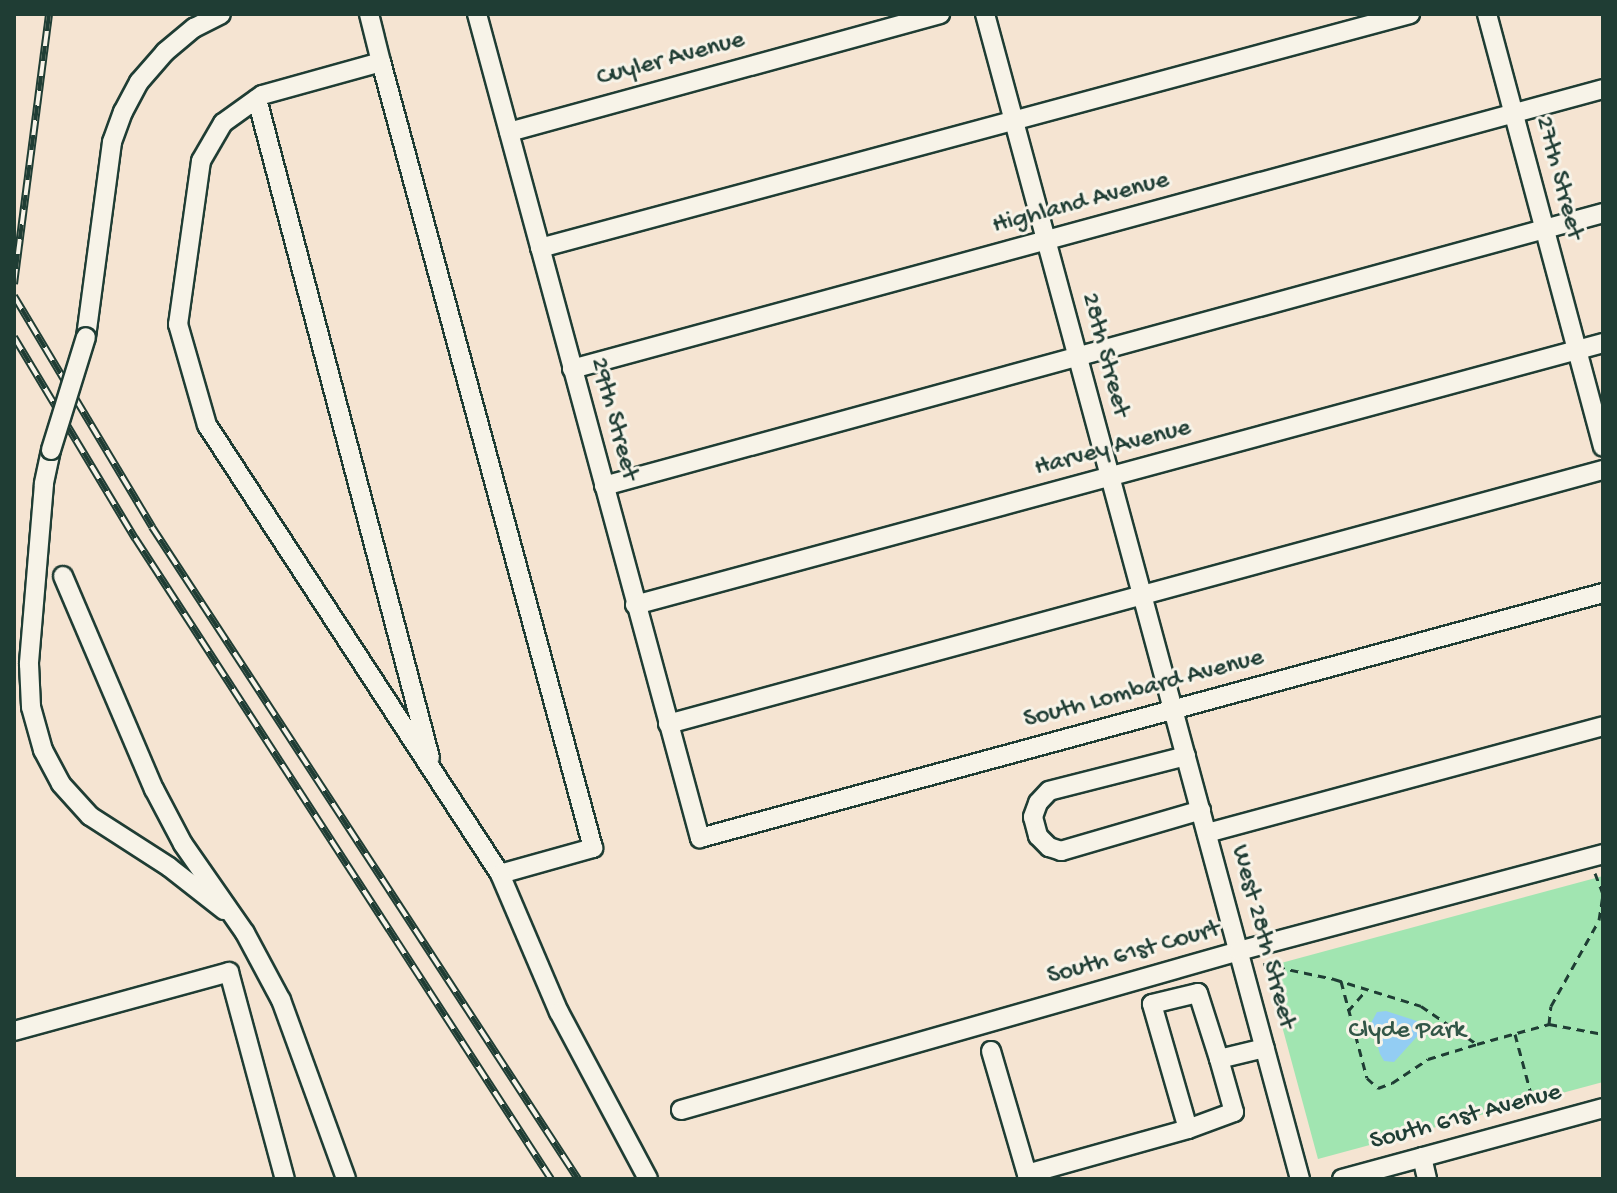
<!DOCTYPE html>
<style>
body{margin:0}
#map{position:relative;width:1617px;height:1193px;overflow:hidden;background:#f5e4d2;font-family:"Gochi Hand",sans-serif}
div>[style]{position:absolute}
.green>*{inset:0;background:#a1e5b1}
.water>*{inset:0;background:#93cdf3}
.path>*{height:3px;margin-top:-1.5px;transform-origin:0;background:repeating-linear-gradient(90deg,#1f3d34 0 8px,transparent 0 14px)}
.roads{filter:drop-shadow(2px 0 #1f3d34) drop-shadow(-2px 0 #1f3d34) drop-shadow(0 2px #1f3d34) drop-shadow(0 -2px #1f3d34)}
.minor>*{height:18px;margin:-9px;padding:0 9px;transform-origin:9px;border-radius:9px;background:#f7f3e8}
.rail>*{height:8px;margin-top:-4px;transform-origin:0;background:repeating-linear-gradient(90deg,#f7f3e8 0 15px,#1f3d34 0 30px);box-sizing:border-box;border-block:2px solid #1f3d34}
.bridges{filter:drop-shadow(2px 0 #1f3d34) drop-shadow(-2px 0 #1f3d34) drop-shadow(0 2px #1f3d34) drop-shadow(0 -2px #1f3d34)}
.minor-bridge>*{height:18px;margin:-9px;padding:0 9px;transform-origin:9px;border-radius:9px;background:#f7f3e8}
span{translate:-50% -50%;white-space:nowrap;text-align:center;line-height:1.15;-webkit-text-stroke:6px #f7f3e8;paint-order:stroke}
.street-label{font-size:26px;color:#1f3d34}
.park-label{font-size:26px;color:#325647}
.frame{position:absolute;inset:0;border:16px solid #1f3d34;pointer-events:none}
</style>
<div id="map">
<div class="green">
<div style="clip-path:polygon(1603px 876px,1603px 1082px,1318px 1159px,1266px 967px)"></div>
</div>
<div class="water">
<div style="clip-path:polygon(1386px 1011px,1417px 1021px,1422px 1031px,1394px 1062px,1384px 1061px,1380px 1054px,1371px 1023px,1377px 1012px)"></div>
</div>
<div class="path">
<div style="left:1595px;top:873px;width:22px;rotate:69deg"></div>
<div style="left:1263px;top:964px;width:73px;rotate:11.9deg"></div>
<div style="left:1334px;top:979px;width:91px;rotate:17.2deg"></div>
<div style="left:1421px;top:1006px;width:68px;rotate:34.2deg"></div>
<div style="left:1477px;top:1044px;width:75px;rotate:-15.5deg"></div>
<div style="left:1549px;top:1024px;width:55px;rotate:10.5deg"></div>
<div style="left:1341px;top:981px;width:100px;rotate:75deg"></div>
<div style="left:1367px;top:1078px;width:15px;rotate:42deg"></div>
<div style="left:1378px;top:1088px;width:15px;rotate:-20deg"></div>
<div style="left:1392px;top:1083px;width:43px;rotate:-33.7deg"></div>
<div style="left:1428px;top:1059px;width:51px;rotate:-17deg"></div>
<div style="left:1348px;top:1011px;width:29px;rotate:-49deg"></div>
<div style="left:1549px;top:1024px;width:18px;rotate:-84deg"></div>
<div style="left:1551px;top:1006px;width:98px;rotate:-60.8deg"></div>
<div style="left:1599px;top:920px;width:25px;rotate:-81deg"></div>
<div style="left:1515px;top:1034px;width:69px;rotate:75deg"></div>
</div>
<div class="roads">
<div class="minor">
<div style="left:369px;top:14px;width:49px;rotate:76deg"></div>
<div style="left:477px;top:14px;width:854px;rotate:74.86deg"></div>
<div style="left:700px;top:838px;width:936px;rotate:-15.18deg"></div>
<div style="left:985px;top:14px;width:1207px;rotate:74.87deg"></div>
<div style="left:1487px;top:14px;width:448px;rotate:75deg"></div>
<div style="left:257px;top:99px;width:681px;rotate:75.29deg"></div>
<div style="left:509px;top:132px;width:447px;rotate:-15.3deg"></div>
<div style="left:540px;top:248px;width:901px;rotate:-15.05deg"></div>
<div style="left:86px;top:337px;width:197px;rotate:-82.4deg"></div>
<div style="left:112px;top:142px;width:32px;rotate:-70deg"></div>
<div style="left:123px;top:112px;width:34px;rotate:-62deg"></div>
<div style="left:139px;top:82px;width:40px;rotate:-49deg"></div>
<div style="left:165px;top:52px;width:38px;rotate:-40deg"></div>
<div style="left:194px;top:28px;width:30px;rotate:-27deg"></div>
<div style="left:572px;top:369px;width:1068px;rotate:-15.19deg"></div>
<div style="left:51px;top:450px;width:35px;rotate:102deg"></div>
<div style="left:44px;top:484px;width:181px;rotate:94.8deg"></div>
<div style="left:29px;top:664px;width:43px;rotate:87.3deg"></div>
<div style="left:31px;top:707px;width:45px;rotate:74.4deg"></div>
<div style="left:43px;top:750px;width:38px;rotate:62deg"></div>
<div style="left:61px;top:784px;width:43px;rotate:47.8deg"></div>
<div style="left:90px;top:816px;width:94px;rotate:32.8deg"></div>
<div style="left:169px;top:867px;width:70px;rotate:38deg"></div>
<div style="left:604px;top:486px;width:1036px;rotate:-15.28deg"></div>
<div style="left:63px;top:576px;width:232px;rotate:66.9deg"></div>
<div style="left:154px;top:789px;width:62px;rotate:62.2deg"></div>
<div style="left:183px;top:844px;width:108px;rotate:55.1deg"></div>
<div style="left:245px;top:933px;width:76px;rotate:61.8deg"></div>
<div style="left:281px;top:1000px;width:190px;rotate:70deg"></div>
<div style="left:635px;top:605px;width:1003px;rotate:-15.14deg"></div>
<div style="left:668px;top:724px;width:969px;rotate:-15.2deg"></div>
<div style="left:1186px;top:756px;width:141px;rotate:165.7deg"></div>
<div style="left:1049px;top:791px;width:16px;rotate:133deg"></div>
<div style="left:1038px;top:803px;width:15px;rotate:110deg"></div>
<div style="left:1033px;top:817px;width:20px;rotate:75deg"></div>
<div style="left:1038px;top:836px;width:16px;rotate:45deg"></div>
<div style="left:1049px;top:847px;width:13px;rotate:18deg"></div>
<div style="left:1061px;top:851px;width:146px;rotate:-16.3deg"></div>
<div style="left:1207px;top:833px;width:410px;rotate:-15.1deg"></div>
<div style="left:500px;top:874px;width:97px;rotate:-15.6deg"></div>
<div style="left:593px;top:848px;width:814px;rotate:-105.09deg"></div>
<div style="left:381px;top:62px;width:123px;rotate:164.5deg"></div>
<div style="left:262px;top:95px;width:48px;rotate:144.3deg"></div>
<div style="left:223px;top:123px;width:44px;rotate:120.1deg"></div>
<div style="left:201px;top:161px;width:165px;rotate:98deg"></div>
<div style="left:178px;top:324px;width:105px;rotate:74deg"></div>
<div style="left:207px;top:425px;width:536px;rotate:56.87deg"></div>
<div style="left:500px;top:874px;width:150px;rotate:66.9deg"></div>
<div style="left:559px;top:1012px;width:189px;rotate:61.9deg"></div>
<div style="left:14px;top:1031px;width:223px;rotate:-15.3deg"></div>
<div style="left:229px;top:972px;width:214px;rotate:74.9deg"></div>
<div style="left:991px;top:1051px;width:128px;rotate:73.7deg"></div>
<div style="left:1027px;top:1174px;width:167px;rotate:-15.6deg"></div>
<div style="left:1188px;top:1129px;width:49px;rotate:-20.3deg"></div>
<div style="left:1234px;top:1112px;width:55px;rotate:-105.8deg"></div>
<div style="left:681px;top:1110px;width:580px;rotate:-15.9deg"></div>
<div style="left:1239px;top:951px;width:377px;rotate:-14.9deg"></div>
<div style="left:1188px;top:1129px;width:130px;rotate:-106.1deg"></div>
<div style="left:1152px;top:1004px;width:47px;rotate:-13.4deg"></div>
<div style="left:1198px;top:993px;width:69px;rotate:72.3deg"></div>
<div style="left:1219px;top:1059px;width:47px;rotate:-13.4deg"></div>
<div style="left:1422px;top:1157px;width:23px;rotate:77deg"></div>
<div style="left:1342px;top:1179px;width:270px;rotate:-15.2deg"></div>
</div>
</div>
<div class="rail">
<div style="left:14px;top:284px;width:272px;rotate:-82.6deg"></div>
<div style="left:14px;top:296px;width:269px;rotate:59.1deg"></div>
<div style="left:152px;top:527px;width:779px;rotate:56.84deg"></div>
<div style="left:14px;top:337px;width:235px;rotate:59deg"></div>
<div style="left:135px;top:538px;width:764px;rotate:57.02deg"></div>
</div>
<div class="bridges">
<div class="minor-bridge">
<div style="left:51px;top:450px;width:118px;rotate:-72.8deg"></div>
</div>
</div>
<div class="street-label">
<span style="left:671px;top:60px;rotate:-15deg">Cuyler Avenue</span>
<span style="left:1558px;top:178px;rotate:75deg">27th Street</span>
<span style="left:1081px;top:204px;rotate:-15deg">Highland Avenue</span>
<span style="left:1104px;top:355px;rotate:75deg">28th Street</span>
<span style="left:613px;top:419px;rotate:75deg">29th Street</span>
<span style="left:1113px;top:449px;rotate:-15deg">Harvey Avenue</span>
<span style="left:1144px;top:690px;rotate:-15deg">South Lombard Avenue</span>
<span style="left:1262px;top:937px;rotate:75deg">West 28th Street</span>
<span style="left:1134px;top:954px;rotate:-16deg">South 61st Court</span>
<span style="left:1466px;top:1118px;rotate:-15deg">South 61st Avenue</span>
</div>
<div class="park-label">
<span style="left:1407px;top:1032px">Clyde Park</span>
</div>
<div class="frame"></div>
</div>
